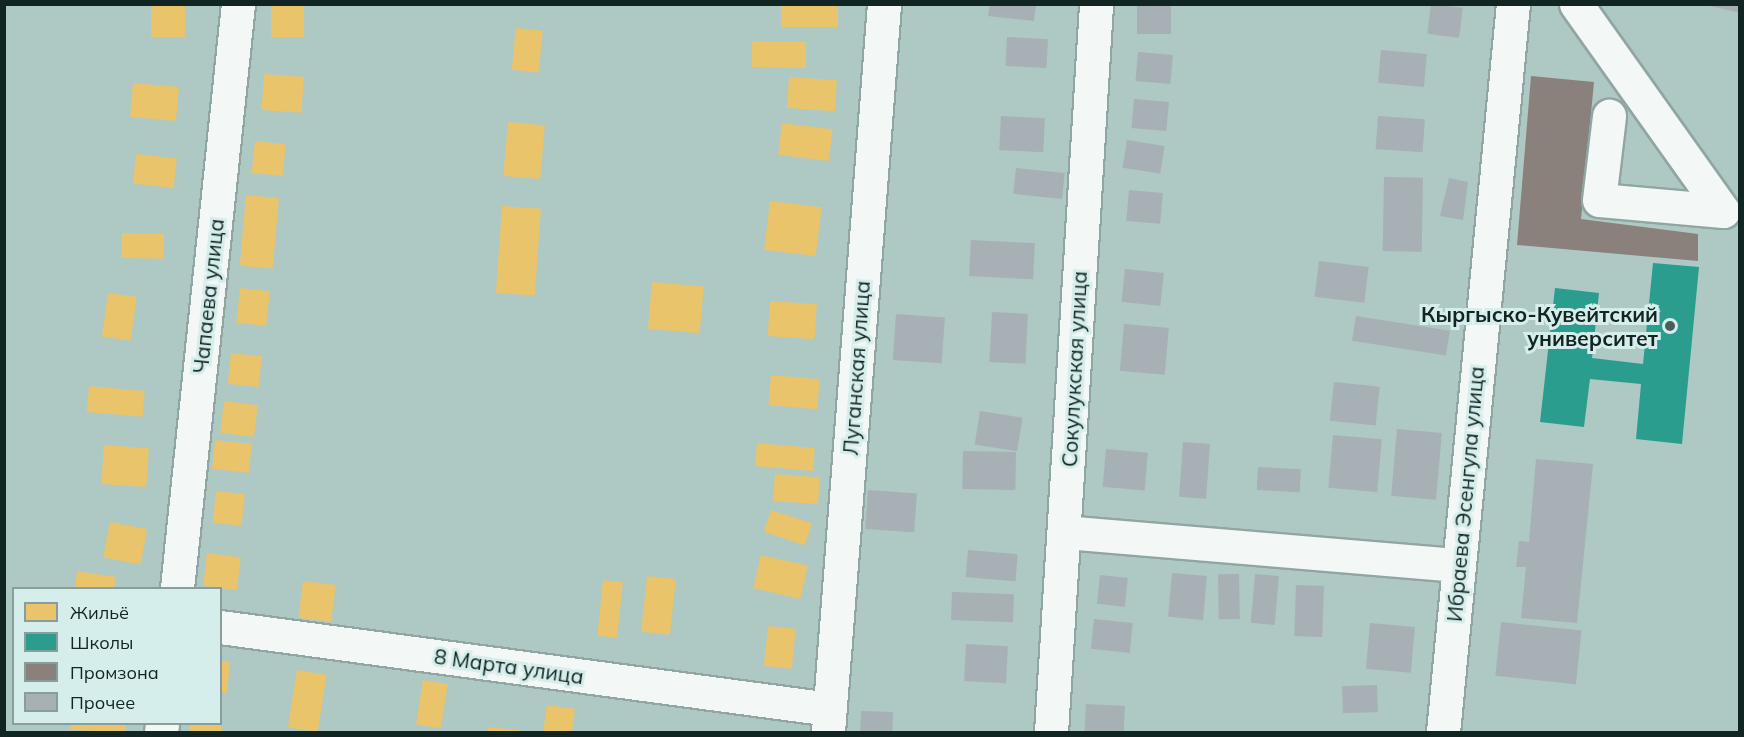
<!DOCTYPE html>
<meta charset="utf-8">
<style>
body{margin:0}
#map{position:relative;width:1744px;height:737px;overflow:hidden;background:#aec8c4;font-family:Mulish,sans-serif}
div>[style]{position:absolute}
.homes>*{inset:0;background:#e9c46a;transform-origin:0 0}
.schools>*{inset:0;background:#2a9d8f}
.industry>*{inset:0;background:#8a817c}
.building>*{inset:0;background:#a7b0b5;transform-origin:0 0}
.roads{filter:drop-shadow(2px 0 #91a6a3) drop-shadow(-2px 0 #91a6a3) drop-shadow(0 2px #91a6a3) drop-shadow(0 -2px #91a6a3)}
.minor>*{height:33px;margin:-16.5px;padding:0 16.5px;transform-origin:16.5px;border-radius:16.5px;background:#f3f7f6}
.dots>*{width:16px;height:16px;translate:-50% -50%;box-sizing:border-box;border:3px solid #d6eeeb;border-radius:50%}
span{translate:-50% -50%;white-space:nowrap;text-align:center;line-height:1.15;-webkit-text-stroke:6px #d6eeeb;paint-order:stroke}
.street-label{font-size:21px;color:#112522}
.poi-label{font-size:21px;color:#112522;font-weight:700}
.right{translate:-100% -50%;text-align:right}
.frame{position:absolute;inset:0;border:6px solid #112522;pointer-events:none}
.legend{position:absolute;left:12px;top:587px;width:210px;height:138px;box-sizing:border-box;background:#d6eeeb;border:2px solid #879e9b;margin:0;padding:8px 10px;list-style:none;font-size:18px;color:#112522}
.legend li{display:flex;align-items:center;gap:12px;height:30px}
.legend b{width:30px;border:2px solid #879e9b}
</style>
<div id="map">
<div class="homes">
<div style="left:151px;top:4px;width:34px;height:33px"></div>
<div style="left:271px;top:4px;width:33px;height:33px"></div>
<div style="left:781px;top:4px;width:57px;height:23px"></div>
<div style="left:516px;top:28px;width:27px;height:42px;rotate:6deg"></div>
<div style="left:752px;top:41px;width:54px;height:26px;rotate:1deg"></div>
<div style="left:264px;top:74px;width:40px;height:36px;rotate:4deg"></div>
<div style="left:789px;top:77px;width:48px;height:31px;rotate:4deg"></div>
<div style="left:133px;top:83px;width:46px;height:34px;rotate:5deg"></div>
<div style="left:508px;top:122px;width:37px;height:54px;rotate:5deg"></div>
<div style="left:782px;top:123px;width:51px;height:32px;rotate:7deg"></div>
<div style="left:255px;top:141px;width:31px;height:32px;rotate:6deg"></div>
<div style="left:136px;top:154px;width:41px;height:30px;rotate:6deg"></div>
<div style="left:246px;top:195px;width:33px;height:71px;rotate:5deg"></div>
<div style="left:770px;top:201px;width:52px;height:49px;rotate:7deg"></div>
<div style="left:502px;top:206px;width:39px;height:87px;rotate:4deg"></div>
<div style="left:122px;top:233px;width:42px;height:25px;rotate:1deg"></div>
<div style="left:652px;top:282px;width:52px;height:47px;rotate:5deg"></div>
<div style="left:240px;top:288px;width:30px;height:35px;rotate:6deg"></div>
<div style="left:108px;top:293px;width:29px;height:44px;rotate:8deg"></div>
<div style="left:770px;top:301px;width:47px;height:35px;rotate:4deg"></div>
<div style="left:231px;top:353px;width:31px;height:31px;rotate:6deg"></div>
<div style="left:771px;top:375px;width:49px;height:30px;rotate:5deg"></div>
<div style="left:89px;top:386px;width:56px;height:26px;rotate:5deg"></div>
<div style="left:224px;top:401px;width:34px;height:32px;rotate:7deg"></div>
<div style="left:215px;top:440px;width:37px;height:29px;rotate:6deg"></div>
<div style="left:757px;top:443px;width:58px;height:23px;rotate:5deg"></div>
<div style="left:104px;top:445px;width:45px;height:39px;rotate:4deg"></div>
<div style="left:775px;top:474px;width:45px;height:27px;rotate:4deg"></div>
<div style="left:216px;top:491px;width:29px;height:32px;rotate:6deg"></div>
<div style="left:771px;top:510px;width:43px;height:23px;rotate:18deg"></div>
<div style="left:110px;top:522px;width:38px;height:36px;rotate:11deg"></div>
<div style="left:207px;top:553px;width:34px;height:33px;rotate:7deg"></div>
<div style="left:761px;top:555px;width:48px;height:34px;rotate:13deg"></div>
<div style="clip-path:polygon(77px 571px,116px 577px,114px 588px,75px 588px)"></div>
<div style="left:647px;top:576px;width:29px;height:56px;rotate:6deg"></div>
<div style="left:603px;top:580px;width:20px;height:56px;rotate:6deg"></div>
<div style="left:303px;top:581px;width:33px;height:37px;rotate:7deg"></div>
<div style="left:768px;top:626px;width:28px;height:40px;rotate:6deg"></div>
<div style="clip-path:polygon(220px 661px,230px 662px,227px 693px,220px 692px)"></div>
<div style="left:297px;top:670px;width:30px;height:58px;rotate:9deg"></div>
<div style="left:423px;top:680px;width:25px;height:45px;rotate:9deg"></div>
<div style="clip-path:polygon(547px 705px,575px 709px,572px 732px,543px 732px)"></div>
<div style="clip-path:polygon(220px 719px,223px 732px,189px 732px,190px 724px,220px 724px)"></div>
<div style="clip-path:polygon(71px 724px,126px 724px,125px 732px,70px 730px)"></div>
<div style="clip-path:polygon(488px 727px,519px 730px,519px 732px,488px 732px)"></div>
</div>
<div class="schools">
<div style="clip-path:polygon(1653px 263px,1699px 267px,1682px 444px,1636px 439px,1641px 384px,1590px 379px,1584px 427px,1540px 422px,1555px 288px,1599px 293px,1592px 358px,1643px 364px)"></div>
</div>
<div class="industry">
<div style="clip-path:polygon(1531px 76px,1594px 82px,1581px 219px,1698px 234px,1698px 261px,1517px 245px)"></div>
</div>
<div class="building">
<div style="clip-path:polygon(990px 4px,1036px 4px,1034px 21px,988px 16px)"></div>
<div style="left:1137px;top:4px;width:34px;height:30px"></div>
<div style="left:1431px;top:4px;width:32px;height:30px;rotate:7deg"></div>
<div style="clip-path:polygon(1706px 4px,1740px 4px,1740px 13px,1706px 5px)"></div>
<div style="left:1007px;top:37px;width:41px;height:29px;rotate:3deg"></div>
<div style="left:1381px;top:50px;width:46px;height:33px;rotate:5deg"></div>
<div style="left:1138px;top:52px;width:35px;height:29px;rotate:5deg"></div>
<div style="left:1134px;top:99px;width:35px;height:29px;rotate:5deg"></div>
<div style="left:1001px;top:116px;width:44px;height:34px;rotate:3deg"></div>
<div style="left:1378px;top:116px;width:47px;height:33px;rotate:4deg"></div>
<div style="left:1127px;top:140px;width:38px;height:28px;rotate:9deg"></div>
<div style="left:1016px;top:168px;width:49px;height:26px;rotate:6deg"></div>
<div style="left:1384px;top:177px;width:39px;height:74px;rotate:1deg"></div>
<div style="clip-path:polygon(1449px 178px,1468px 182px,1463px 220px,1440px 216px)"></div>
<div style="left:1129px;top:190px;width:34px;height:31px;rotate:5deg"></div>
<div style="left:971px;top:240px;width:64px;height:36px;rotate:3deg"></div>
<div style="left:1319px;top:261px;width:50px;height:36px;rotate:7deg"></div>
<div style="left:1125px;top:269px;width:39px;height:33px;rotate:6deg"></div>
<div style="left:992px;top:312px;width:36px;height:50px;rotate:3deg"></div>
<div style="left:896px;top:314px;width:49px;height:46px;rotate:4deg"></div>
<div style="left:1356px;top:316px;width:95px;height:25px;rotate:9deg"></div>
<div style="left:1124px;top:324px;width:45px;height:47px;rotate:5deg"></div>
<div style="left:1334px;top:382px;width:46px;height:39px;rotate:6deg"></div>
<div style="left:980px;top:411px;width:43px;height:34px;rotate:9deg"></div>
<div style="left:1397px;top:429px;width:45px;height:67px;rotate:5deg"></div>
<div style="left:1333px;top:435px;width:49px;height:53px;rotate:5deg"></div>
<div style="left:1183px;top:442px;width:27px;height:55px;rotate:4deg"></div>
<div style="left:1106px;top:449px;width:42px;height:38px;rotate:5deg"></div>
<div style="left:963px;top:451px;width:53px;height:38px;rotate:1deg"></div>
<div style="clip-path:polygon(1536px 459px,1593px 464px,1577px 623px,1521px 618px,1526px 567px,1516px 567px,1519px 541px,1529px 542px)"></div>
<div style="left:1258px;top:467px;width:43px;height:23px;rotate:3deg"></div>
<div style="left:868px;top:490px;width:49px;height:39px;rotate:4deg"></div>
<div style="left:968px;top:550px;width:50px;height:27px;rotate:5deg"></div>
<div style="left:1172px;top:573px;width:35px;height:44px;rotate:5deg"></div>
<div style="left:1239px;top:574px;width:45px;height:21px;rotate:89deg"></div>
<div style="left:1255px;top:574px;width:24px;height:49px;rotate:5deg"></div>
<div style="left:1100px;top:575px;width:28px;height:29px;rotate:6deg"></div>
<div style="left:1296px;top:585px;width:28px;height:51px;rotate:2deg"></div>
<div style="left:952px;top:592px;width:62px;height:28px;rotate:2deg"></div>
<div style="left:1094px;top:619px;width:39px;height:30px;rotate:6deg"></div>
<div style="left:1501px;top:622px;width:81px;height:54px;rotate:6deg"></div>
<div style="left:1370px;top:623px;width:45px;height:46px;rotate:5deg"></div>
<div style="left:966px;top:644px;width:42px;height:37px;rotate:3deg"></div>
<div style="left:1377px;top:685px;width:27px;height:35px;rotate:88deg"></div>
<div style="left:1086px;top:704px;width:39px;height:27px;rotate:3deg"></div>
<div style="left:861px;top:711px;width:32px;height:21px;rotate:2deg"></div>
</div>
<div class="roads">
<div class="minor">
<div style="left:1576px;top:4px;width:254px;rotate:54.6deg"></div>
<div style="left:1723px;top:211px;width:124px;rotate:-174.9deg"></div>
<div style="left:1599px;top:200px;width:85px;rotate:-83.2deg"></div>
<div style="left:1064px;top:532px;width:394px;rotate:4.8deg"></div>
<div style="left:177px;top:588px;width:587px;rotate:-84.04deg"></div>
<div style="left:220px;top:627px;width:615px;rotate:7.66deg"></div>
<div style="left:161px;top:732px;width:8px;rotate:-83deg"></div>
<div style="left:828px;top:732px;width:730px;rotate:-85.6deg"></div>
<div style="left:1051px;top:732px;width:729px;rotate:-86.46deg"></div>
<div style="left:1443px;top:732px;width:731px;rotate:-84.51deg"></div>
</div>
</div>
<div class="dots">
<div style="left:1670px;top:326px;background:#485e5b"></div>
</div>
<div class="street-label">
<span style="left:208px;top:296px;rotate:-84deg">Чапаева улица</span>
<span style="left:856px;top:368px;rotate:-86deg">Луганская улица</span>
<span style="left:1074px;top:369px;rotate:-87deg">Сокулукская улица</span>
<span style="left:1465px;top:494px;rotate:-85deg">Ибраева Эсенгула улица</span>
<span style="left:509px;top:666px;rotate:8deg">8 Марта улица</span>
</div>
<div class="poi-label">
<span class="right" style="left:1658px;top:326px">Кыргыско-Кувейтский<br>университет</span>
</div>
<div class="frame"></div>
<ul class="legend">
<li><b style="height:16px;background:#e9c46a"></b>Жильё</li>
<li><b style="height:16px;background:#2a9d8f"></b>Школы</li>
<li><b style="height:16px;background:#8a817c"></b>Промзона</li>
<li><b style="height:16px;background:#a7b0b5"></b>Прочее</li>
</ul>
</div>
